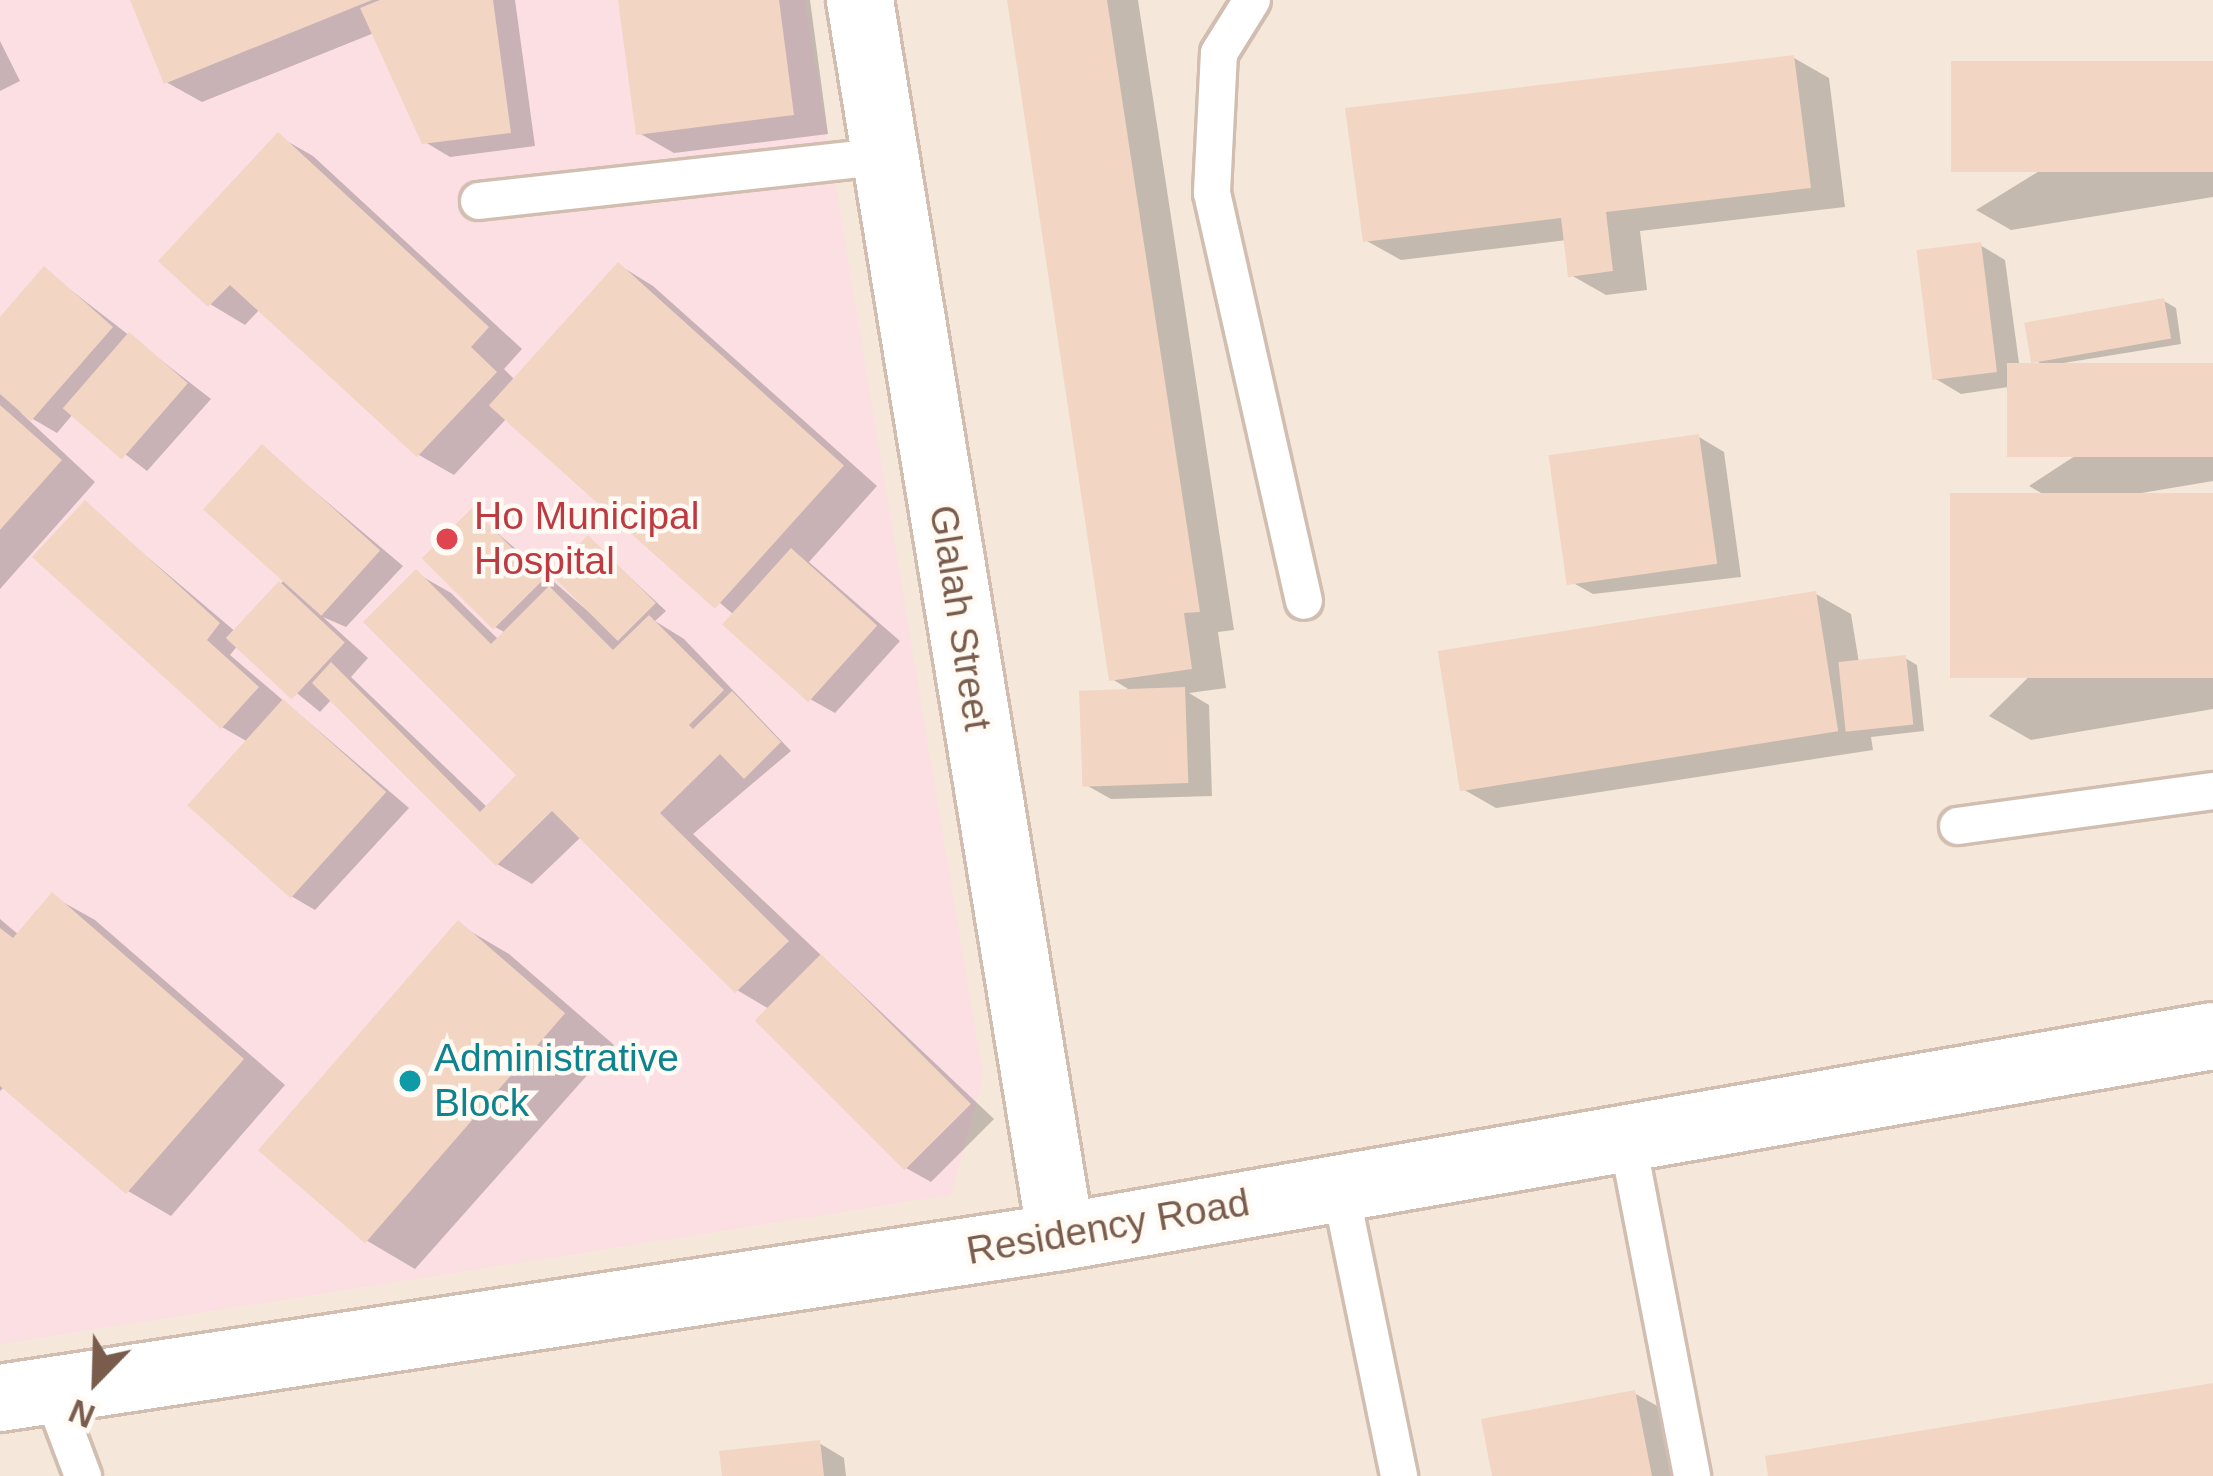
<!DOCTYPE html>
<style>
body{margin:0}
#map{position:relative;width:2213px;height:1476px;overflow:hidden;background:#fdf6ec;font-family:Helvetica,sans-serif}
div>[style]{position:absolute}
.residential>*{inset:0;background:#f5e8da;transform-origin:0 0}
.medical>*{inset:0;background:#fbdfe3}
.shadow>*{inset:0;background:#0003}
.building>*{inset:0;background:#f3d5c3;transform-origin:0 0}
.roads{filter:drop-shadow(3px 0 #d1beb0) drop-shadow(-3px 0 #d1beb0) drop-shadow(0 3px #d1beb0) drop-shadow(0 -3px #d1beb0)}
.service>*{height:36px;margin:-18px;padding:0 18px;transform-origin:18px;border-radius:18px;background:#fff}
.minor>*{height:66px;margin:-33px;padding:0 33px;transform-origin:33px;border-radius:33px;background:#fff}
.dots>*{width:33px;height:33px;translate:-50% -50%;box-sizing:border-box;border:6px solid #fffaf3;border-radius:50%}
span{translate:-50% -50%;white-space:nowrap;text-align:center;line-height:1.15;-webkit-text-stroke:9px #fffaf3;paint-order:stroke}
.health-label{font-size:39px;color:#be3a42}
.left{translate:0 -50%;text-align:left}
.street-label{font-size:39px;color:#7a5c4d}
.culture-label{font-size:39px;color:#0d838f}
.north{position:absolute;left:36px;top:1320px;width:120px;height:120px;-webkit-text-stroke:9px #fffaf3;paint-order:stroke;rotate:203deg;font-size:33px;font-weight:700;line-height:48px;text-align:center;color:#7a5c4d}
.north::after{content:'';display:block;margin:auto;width:42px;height:54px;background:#7a5c4d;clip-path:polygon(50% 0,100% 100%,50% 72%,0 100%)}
</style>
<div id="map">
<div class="residential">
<div style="left:0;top:0;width:2213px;height:1476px"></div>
</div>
<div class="medical">
<div style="clip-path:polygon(0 0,805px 0,983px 1077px,951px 1195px,0 1344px)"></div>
</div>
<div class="shadow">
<div style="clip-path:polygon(133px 0,515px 0,535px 146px,450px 157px,425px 142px,374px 33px,202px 102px,166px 82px)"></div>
<div style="clip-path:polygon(621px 0,810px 0,828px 134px,674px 153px,639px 133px)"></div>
<div style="clip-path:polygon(1010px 0,1138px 0,1234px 630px,1218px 632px,1226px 688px,1189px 693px,1209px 705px,1212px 796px,1111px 799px,1086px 785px,1133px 692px,1112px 679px)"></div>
<div style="clip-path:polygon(0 41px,20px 81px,0 91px)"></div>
<div style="clip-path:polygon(1794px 58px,1829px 78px,1845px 207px,1640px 231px,1647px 290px,1606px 295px,1571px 275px,1567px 240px,1401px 260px,1365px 240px)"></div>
<div style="clip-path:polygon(2213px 64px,2213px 197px,2011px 230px,1976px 210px)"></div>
<div style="clip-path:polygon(278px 136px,313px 156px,522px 349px,504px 369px,515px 380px,619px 265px,653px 286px,877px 486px,809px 562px,900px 641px,835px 713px,810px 699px,734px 615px,507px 418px,454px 475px,419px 455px,260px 309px,245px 325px,210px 304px)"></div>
<div style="clip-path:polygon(1980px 245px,2005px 260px,2022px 385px,1961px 394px,1936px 379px)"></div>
<div style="clip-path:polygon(45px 270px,211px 399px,147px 471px,73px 414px,57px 433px,19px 411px,95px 482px,0 589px,0 321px)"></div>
<div style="clip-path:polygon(2164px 301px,2176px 308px,2181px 344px,2045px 366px,2033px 359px)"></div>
<div style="clip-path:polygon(2213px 366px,2213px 481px,2064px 506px,2029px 486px)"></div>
<div style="clip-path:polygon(1699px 437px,1724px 452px,1741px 577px,1593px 594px,1568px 580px)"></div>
<div style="clip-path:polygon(263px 448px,403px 566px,346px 627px,323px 617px,368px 658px,351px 677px,488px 808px,521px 775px,416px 573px,451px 593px,499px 640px,506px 633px,495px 627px,473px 512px,590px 613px,589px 539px,666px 611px,655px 621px,684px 639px,791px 751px,693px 834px,994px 1119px,931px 1182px,906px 1168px,769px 1009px,737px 990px,582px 836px,532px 884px,497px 864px,332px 699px,320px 712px,238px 645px,230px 655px,409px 808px,315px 910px,291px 896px,248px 742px,222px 727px,85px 504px,237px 633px,285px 579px)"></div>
<div style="clip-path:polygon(2213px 496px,2213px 709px,2031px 740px,1989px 716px)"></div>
<div style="clip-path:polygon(1816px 594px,1851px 614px,1859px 663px,1905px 658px,1917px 665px,1924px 731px,1871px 737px,1873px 750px,1496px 808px,1461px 788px)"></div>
<div style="clip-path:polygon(52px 896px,95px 920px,285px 1085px,171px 1216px,128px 1191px,5px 1086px,0 1091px,0 919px,19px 935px)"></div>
<div style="clip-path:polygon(458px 924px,509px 954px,614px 1045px,415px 1269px,364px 1239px)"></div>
<div style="clip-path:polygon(1634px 1393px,1670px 1413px,1682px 1476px,1495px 1476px)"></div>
<div style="clip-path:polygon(819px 1443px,844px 1458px,846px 1476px,725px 1476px)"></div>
</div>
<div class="building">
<div style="clip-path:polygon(130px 0,372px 0,164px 84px)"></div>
<div style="clip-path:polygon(380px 0,493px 0,511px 133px,422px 144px,360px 8px)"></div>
<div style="clip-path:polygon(618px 0,779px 0,794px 115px,636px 135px)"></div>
<div style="clip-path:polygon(1007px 0,1107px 0,1200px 612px,1184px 613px,1192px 669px,1109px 681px)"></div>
<div style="clip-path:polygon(1794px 55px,1811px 188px,1606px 212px,1613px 271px,1568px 277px,1561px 218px,1363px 242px,1345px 108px)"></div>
<div style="left:2213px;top:61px;width:111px;height:262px;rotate:90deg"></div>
<div style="clip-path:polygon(278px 132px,489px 327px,471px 347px,497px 372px,417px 457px,230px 285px,208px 307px,158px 261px)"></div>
<div style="left:1981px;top:242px;width:131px;height:65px;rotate:83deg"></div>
<div style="left:618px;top:262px;width:304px;height:193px;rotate:42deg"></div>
<div style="clip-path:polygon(44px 266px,113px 327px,31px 421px,0 394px,0 317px)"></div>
<div style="left:2164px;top:298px;width:41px;height:142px;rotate:80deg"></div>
<div style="left:129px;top:332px;width:78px;height:101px;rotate:41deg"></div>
<div style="left:2213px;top:363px;width:94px;height:206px;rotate:90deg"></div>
<div style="clip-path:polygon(0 405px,62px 460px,0 530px)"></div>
<div style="left:1699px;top:434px;width:131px;height:152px;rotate:82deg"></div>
<div style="left:262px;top:444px;width:159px;height:88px;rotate:42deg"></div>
<div style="left:2213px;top:493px;width:185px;height:263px;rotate:90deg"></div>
<div style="clip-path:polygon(85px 500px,220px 623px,207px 640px,259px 687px,221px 729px,32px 557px)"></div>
<div style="left:472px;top:508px;width:101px;height:71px;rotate:45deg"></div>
<div style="left:588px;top:535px;width:96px;height:54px;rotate:45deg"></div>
<div style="left:791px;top:548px;width:116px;height:103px;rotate:42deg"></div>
<div style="clip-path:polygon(416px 569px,491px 644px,549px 586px,613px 650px,649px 615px,724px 690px,689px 725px,693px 729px,732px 691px,781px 742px,744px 779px,720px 754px,660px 813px,789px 941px,735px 993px,552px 811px,496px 866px,312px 683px,331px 662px,480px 812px,516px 775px,363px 622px)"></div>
<div style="left:279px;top:581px;width:90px;height:78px;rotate:43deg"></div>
<div style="left:1816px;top:591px;width:142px;height:383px;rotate:81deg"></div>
<div style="left:1906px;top:655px;width:70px;height:68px;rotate:84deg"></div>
<div style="left:1185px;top:687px;width:96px;height:106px;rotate:88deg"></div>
<div style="left:283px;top:699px;width:139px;height:143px;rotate:42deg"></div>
<div style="clip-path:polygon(52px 892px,244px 1059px,126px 1194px,0 1086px,0 928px,13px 938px)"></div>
<div style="left:458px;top:920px;width:142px;height:305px;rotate:41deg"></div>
<div style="left:821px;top:954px;width:212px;height:94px;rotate:45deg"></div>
<div style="clip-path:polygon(2213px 1383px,2213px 1476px,1768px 1476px,1765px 1456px)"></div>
<div style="clip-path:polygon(1635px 1390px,1652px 1476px,1492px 1476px,1481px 1419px)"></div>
<div style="clip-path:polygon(820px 1440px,824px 1476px,722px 1476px,719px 1451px)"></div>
</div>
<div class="roads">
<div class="service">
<div style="left:1252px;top:0;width:62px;rotate:121.9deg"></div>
<div style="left:1219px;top:53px;width:140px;rotate:92.9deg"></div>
<div style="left:1212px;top:193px;width:418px;rotate:77.3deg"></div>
<div style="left:479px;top:201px;width:408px;rotate:-6.3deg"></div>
<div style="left:1958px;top:826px;width:257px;rotate:-7.8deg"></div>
<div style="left:1627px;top:1138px;width:344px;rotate:79.1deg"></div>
<div style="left:1340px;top:1188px;width:294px;rotate:78.4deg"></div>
<div style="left:51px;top:1391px;width:91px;rotate:69.4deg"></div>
</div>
<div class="minor">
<div style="left:860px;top:0;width:1253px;rotate:80.77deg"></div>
<div style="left:0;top:1398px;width:1073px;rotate:-8.63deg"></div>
<div style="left:1061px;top:1237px;width:1169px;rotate:-9.9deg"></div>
</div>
</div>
<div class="dots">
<div style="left:447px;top:539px;background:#e0444e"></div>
<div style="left:410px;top:1081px;background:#0f9aa8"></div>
</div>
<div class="health-label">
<span class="left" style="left:474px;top:539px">Ho Municipal<br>Hospital</span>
</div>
<div class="street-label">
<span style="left:960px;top:618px;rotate:81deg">Glalah Street</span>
<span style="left:1108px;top:1227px;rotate:-10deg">Residency Road</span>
</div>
<div class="culture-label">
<span class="left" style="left:434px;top:1081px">Administrative<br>Block</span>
</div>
<div class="north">N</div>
</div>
